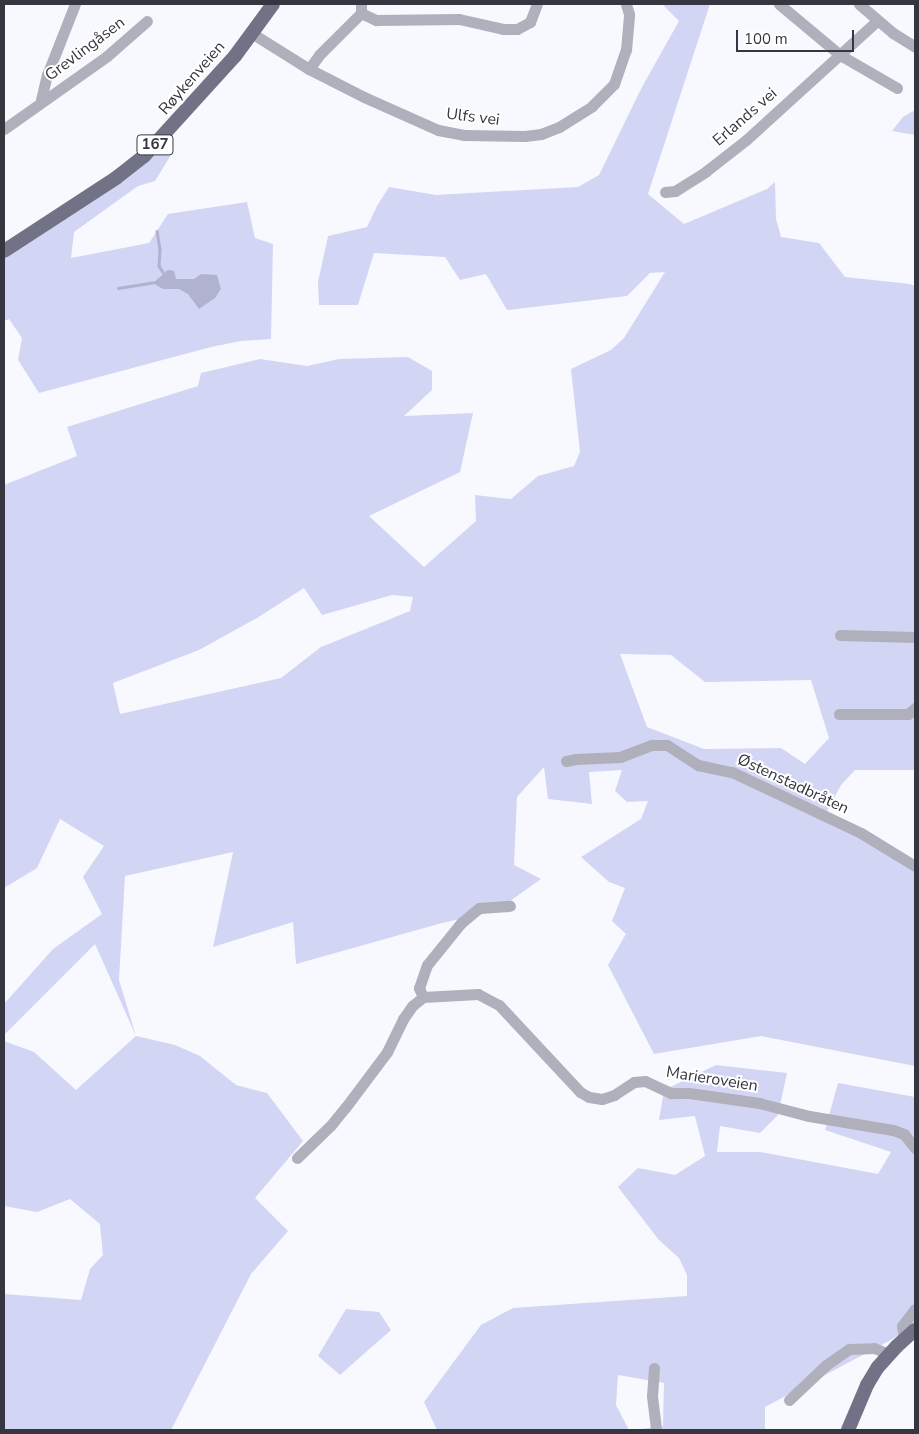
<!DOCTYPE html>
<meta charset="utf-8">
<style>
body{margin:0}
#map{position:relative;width:919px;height:1434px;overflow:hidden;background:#f8f9fe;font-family:"Nunito Sans",sans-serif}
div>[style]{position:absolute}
.green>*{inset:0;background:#d3d5f4}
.water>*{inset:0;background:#b1b2d0}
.stream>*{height:2.5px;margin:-1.25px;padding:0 1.25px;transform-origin:1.25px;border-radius:1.25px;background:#b1b2d0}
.minor>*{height:11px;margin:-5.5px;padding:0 5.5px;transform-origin:5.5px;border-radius:5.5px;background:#afb0bb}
.major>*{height:14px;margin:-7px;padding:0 7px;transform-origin:7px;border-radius:7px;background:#727286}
span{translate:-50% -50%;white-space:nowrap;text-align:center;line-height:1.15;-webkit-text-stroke:4px #fff;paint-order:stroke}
.shield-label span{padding:1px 4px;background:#fff;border:1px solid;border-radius:4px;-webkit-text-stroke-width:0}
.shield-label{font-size:15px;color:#363640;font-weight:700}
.street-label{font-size:16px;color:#363640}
.frame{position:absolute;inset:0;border:5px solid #363640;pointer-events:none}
.scale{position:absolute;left:736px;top:30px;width:118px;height:22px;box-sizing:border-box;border:2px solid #363640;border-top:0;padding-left:6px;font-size:15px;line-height:18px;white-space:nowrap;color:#363640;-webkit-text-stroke:4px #fff;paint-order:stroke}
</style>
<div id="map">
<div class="green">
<div style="clip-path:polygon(evenodd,662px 4px,710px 4px,648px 194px,684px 224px,767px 189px,775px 182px,776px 219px,781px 237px,819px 243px,845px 277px,910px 284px,915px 286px,915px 770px,855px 770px,841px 785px,827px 811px,915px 864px,915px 1066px,761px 1036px,654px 1054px,608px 965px,626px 934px,612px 921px,625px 888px,609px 882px,581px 857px,641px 819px,648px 801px,627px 802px,615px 791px,622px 770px,589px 772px,592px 804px,548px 799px,544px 767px,517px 797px,514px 865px,541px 879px,496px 911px,442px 923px,296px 964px,293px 922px,213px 947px,233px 852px,125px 876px,119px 980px,136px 1036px,175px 1045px,200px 1056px,236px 1085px,267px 1093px,303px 1141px,255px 1198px,288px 1231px,251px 1274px,171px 1430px,4px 1430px,4px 1294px,81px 1300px,90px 1269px,103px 1255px,100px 1224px,70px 1199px,37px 1212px,4px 1206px,4px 1041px,34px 1052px,76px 1090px,136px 1036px,95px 944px,4px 1035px,4px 1004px,53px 949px,102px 914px,83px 877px,104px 846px,60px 819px,37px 868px,4px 888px,4px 485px,77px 456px,67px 427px,198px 386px,201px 373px,260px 359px,307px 366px,339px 359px,408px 357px,432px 371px,432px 390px,404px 416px,473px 413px,460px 472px,369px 516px,424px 567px,476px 521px,475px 495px,511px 499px,538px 476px,574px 466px,580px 452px,571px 369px,611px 350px,624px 338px,665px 272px,650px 273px,627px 296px,507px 310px,486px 274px,460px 280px,445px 257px,374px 253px,358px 305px,319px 305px,318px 282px,328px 236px,367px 227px,377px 206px,389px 187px,436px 195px,578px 187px,599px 175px,642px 87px,679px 21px,662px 4px,304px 588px,322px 615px,392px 595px,413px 597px,410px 611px,321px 647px,281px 678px,120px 714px,113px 683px,199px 650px,257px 618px,304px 588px,662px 4px,620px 654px,671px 655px,705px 682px,811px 680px,829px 738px,805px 764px,781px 748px,704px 749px,647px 727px,620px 654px)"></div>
<div style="clip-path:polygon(915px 110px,915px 135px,892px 131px,903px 117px)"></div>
<div style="clip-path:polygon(160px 147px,171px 155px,155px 181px,138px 186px,74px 232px,71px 258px,149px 243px,168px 214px,247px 202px,255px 238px,273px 244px,271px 339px,241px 341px,211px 347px,39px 393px,18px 360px,22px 338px,9px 319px,4px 321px,4px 257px)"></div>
<div style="clip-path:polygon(716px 1065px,787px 1073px,778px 1115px,760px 1133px,720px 1126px,717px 1152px,760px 1152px,878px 1174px,891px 1152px,825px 1130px,838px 1083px,915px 1097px,915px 1325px,889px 1341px,765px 1407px,765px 1430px,633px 1430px,663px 1426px,664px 1383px,618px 1375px,616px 1405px,629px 1430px,437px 1430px,424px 1402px,481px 1325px,513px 1308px,687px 1296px,687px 1275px,679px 1258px,659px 1240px,618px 1187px,638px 1168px,675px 1175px,705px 1156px,695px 1116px,659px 1120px,664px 1090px)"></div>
<div style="clip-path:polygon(346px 1309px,379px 1312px,391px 1330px,340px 1375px,318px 1356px)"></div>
</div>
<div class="water">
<div style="clip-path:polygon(168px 270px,174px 271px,176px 279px,194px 279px,201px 274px,217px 275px,221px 289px,215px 298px,199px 309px,188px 294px,179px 289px,163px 289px,156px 285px,154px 282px)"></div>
</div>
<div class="stream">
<div style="left:157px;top:231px;width:18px;rotate:81deg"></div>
<div style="left:160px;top:249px;width:17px;rotate:93deg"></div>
<div style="left:159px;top:266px;width:7px;rotate:56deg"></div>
<div style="left:118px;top:288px;width:36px;rotate:-9deg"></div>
</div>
<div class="minor">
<div style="left:779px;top:4px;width:80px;rotate:39.9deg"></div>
<div style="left:840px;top:55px;width:66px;rotate:30.1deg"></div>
<div style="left:859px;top:4px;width:45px;rotate:40.5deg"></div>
<div style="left:893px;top:33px;width:26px;rotate:32deg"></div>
<div style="left:361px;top:13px;width:17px;rotate:25deg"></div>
<div style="left:376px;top:20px;width:83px;rotate:-0.7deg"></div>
<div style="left:459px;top:19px;width:45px;rotate:12.8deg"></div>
<div style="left:503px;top:29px;width:14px"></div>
<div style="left:517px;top:29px;width:15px;rotate:-28deg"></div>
<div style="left:530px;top:22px;width:19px;rotate:-69deg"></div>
<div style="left:253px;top:34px;width:66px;rotate:32deg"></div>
<div style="left:309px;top:69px;width:62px;rotate:27deg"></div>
<div style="left:364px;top:97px;width:81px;rotate:24deg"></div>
<div style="left:438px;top:130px;width:26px;rotate:11deg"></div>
<div style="left:464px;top:135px;width:61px;rotate:0.9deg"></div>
<div style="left:525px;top:136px;width:16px;rotate:-7deg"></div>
<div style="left:541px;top:134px;width:19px;rotate:-21deg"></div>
<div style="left:559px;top:127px;width:39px;rotate:-32deg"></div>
<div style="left:592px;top:106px;width:31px;rotate:-45deg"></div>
<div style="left:614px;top:84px;width:36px;rotate:-71deg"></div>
<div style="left:626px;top:50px;width:36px;rotate:-85deg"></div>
<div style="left:629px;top:14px;width:10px;rotate:-107deg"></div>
<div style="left:309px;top:69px;width:17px;rotate:-54deg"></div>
<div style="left:319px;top:55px;width:59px;rotate:-45deg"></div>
<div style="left:361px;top:13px;width:9px;rotate:-90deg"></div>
<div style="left:41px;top:100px;width:26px;rotate:-77deg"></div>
<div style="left:47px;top:75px;width:76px;rotate:-68.5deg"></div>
<div style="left:4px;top:129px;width:126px;rotate:-35.3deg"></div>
<div style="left:107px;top:56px;width:53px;rotate:-41.2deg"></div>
<div style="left:665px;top:192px;width:10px;rotate:-6deg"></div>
<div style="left:675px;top:191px;width:36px;rotate:-32deg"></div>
<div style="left:705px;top:172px;width:52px;rotate:-38deg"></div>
<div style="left:746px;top:140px;width:177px;rotate:-42.3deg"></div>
<div style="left:840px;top:635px;width:75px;rotate:1.5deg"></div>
<div style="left:839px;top:714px;width:69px"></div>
<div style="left:908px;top:714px;width:9px;rotate:-41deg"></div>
<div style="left:566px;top:761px;width:10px;rotate:-11deg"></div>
<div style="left:576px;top:759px;width:44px;rotate:-2.6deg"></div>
<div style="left:620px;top:757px;width:34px;rotate:-21deg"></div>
<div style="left:652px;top:745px;width:15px"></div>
<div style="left:667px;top:745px;width:37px;rotate:33deg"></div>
<div style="left:698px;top:765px;width:35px;rotate:12deg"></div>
<div style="left:732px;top:772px;width:143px;rotate:25.3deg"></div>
<div style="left:861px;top:833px;width:63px;rotate:31.4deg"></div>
<div style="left:423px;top:997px;width:10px;rotate:-114deg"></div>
<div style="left:419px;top:988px;width:24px;rotate:-71deg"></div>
<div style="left:427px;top:965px;width:54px;rotate:-51deg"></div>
<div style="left:461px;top:923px;width:23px;rotate:-40deg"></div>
<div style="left:479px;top:908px;width:31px;rotate:-4deg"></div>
<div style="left:297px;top:1158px;width:47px;rotate:-44.1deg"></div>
<div style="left:331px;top:1125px;width:22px;rotate:-51deg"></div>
<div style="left:345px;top:1108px;width:70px;rotate:-53.1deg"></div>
<div style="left:387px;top:1052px;width:37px;rotate:-64deg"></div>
<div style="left:403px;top:1019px;width:16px;rotate:-55deg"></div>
<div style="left:412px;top:1006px;width:14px;rotate:-39deg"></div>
<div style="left:423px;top:997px;width:55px;rotate:-3.1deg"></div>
<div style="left:478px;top:994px;width:24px;rotate:28deg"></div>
<div style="left:499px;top:1005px;width:119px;rotate:47deg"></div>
<div style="left:580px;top:1092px;width:10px;rotate:29deg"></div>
<div style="left:589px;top:1097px;width:13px;rotate:9deg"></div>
<div style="left:602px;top:1099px;width:13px;rotate:-18deg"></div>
<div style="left:614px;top:1095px;width:24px;rotate:-33deg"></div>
<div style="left:634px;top:1082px;width:11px;rotate:-5deg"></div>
<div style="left:645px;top:1081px;width:29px;rotate:25deg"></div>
<div style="left:671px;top:1093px;width:18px"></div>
<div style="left:689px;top:1093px;width:71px;rotate:8.1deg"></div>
<div style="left:759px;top:1103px;width:52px;rotate:14.6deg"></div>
<div style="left:809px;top:1116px;width:85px;rotate:9.5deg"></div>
<div style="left:893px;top:1130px;width:12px;rotate:20deg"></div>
<div style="left:904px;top:1134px;width:18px;rotate:52deg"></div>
<div style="left:904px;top:1338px;width:12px;rotate:-99deg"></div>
<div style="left:902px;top:1326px;width:21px;rotate:-53deg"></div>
<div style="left:654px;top:1368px;width:28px;rotate:94deg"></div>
<div style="left:652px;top:1396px;width:34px;rotate:83deg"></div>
<div style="left:789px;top:1400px;width:51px;rotate:-43.4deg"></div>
<div style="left:826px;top:1365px;width:28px;rotate:-35deg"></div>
<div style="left:849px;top:1349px;width:25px;rotate:-2deg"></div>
<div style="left:874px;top:1348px;width:16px;rotate:22deg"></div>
</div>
<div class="major">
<div style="left:4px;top:251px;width:134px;rotate:-33.1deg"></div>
<div style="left:116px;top:178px;width:36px;rotate:-38deg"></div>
<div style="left:144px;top:156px;width:135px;rotate:-47.7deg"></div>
<div style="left:235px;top:56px;width:64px;rotate:-53.8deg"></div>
<div style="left:848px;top:1430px;width:49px;rotate:-67.1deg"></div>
<div style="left:867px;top:1385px;width:21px;rotate:-59deg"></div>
<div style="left:878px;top:1367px;width:28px;rotate:-48deg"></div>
<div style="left:897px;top:1346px;width:24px;rotate:-42deg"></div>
</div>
<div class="shield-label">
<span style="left:155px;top:145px">167</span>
</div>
<div class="street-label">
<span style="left:85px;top:49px;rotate:-37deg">Grevlingåsen</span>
<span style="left:192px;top:78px;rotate:-49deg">Røykenveien</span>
<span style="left:473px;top:117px;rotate:7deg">Ulfs vei</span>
<span style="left:745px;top:117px;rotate:-41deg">Erlands vei</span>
<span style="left:793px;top:784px;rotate:25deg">Østenstadbråten</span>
<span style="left:712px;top:1079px;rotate:9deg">Marieroveien</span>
</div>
<div class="frame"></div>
<div class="scale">100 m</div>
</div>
